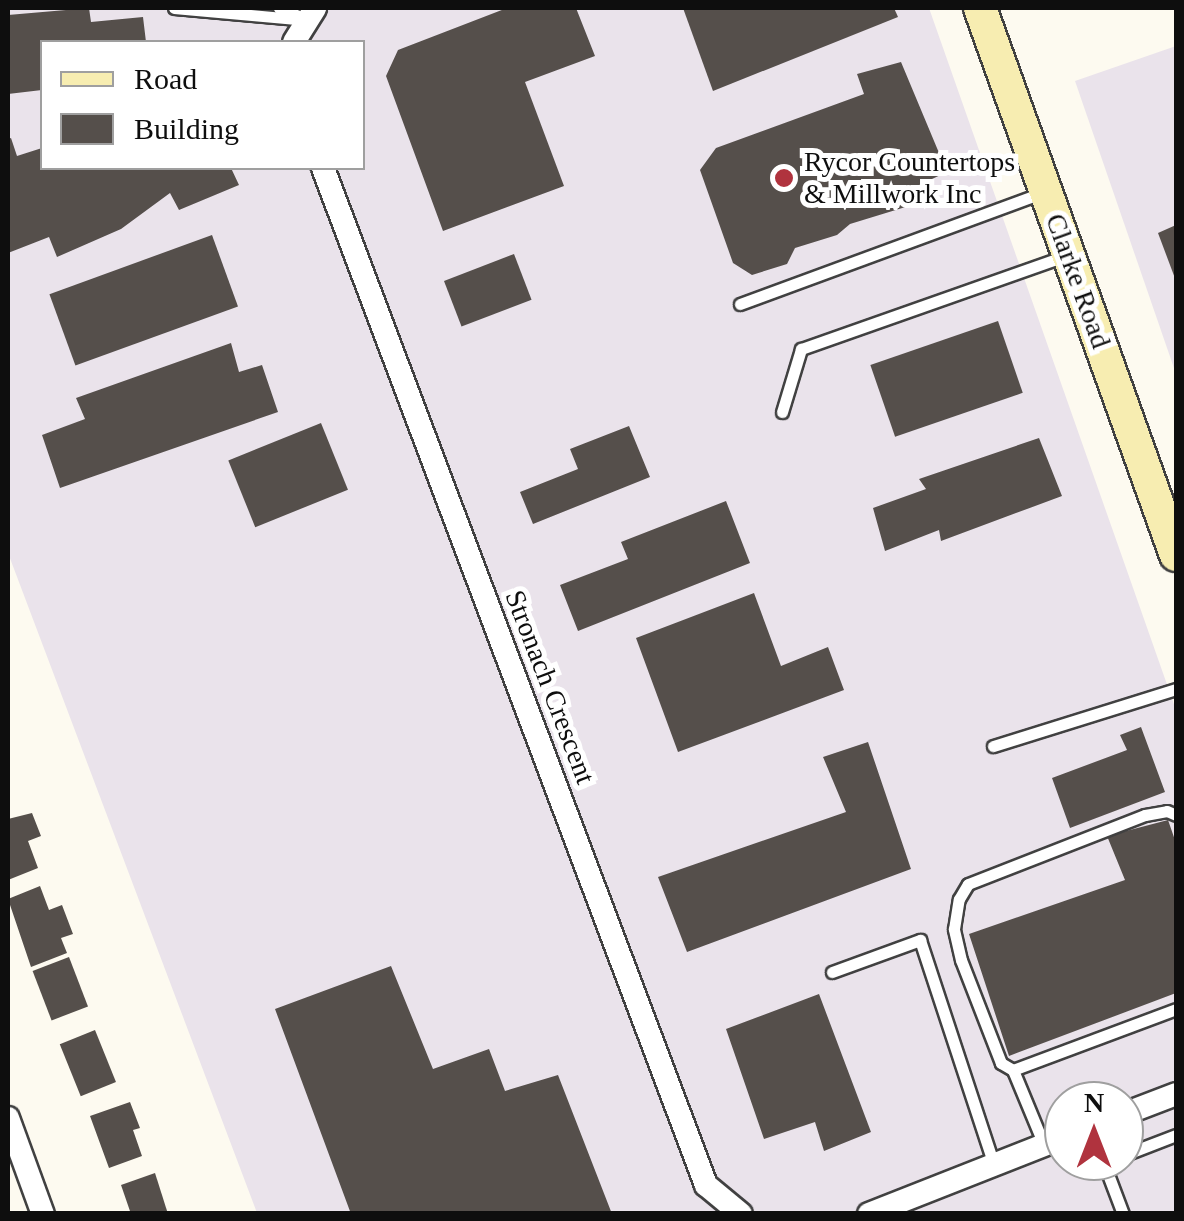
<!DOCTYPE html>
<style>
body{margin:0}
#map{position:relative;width:1184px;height:1221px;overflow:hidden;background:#fdfaf0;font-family:"Times New Roman",serif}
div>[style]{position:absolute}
.industrial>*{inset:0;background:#eae3eb}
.building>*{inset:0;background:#554f4b;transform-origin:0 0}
.roads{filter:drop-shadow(2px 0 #414141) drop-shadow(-2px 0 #414141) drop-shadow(0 2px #414141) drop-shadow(0 -2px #414141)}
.lane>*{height:11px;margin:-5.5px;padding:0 5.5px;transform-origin:5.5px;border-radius:5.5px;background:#fff}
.street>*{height:22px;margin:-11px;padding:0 11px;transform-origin:11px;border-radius:11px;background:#fff}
.secondary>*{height:32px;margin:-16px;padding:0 16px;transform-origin:16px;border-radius:16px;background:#f7edb1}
.dots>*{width:28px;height:28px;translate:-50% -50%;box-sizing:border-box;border:5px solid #fff;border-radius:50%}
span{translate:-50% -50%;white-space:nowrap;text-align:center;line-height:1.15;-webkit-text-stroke:10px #fff;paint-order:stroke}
.poi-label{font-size:28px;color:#0e0e0e}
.left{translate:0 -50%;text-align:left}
.street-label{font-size:28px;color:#0e0e0e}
.frame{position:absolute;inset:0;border:10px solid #0e0e0e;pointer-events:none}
.legend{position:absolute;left:40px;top:40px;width:325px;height:130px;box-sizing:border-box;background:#fff;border:2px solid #9f9f9f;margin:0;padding:12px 18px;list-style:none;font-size:30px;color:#0e0e0e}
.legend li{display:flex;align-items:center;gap:20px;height:50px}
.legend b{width:50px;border:2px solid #9f9f9f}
.north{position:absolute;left:1044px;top:1081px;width:100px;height:100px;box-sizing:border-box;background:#fff;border:2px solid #9f9f9f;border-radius:50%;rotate:0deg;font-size:28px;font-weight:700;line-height:40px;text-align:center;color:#0e0e0e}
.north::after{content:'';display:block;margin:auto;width:35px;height:45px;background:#b0333e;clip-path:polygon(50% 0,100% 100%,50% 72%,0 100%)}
</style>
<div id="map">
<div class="industrial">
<div style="clip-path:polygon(evenodd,8px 8px,929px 8px,1176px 710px,1176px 1213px,257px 1213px,8px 553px,8px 8px,42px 42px,362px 42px,362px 168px,42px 168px,42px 42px,8px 8px,1064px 1101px,1124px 1101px,1124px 1161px,1064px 1161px,1064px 1101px)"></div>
<div style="clip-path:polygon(1176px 46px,1176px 374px,1075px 81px)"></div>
</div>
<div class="building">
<div style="clip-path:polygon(89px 8px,91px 22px,143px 17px,146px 42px,42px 42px,42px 90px,8px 94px,8px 15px)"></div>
<div style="clip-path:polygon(507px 8px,576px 8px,595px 56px,525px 82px,564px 186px,443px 231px,386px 76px,398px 50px)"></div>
<div style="clip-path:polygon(683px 8px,894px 8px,898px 17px,713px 91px)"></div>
<div style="clip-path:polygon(901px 62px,947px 172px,917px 186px,912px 205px,850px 224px,837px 235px,795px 248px,787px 264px,752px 275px,733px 263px,700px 170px,716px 148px,864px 94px,857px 74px)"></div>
<div style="clip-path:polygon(11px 138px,17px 156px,42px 148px,42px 168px,231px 168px,239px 185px,179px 210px,170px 193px,121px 229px,57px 257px,49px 237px,8px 253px,8px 139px)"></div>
<div style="clip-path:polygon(1176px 225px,1176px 281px,1158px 233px)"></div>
<div style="left:212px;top:235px;width:76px;height:173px;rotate:70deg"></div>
<div style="left:514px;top:254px;width:49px;height:75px;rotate:69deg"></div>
<div style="left:998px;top:321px;width:76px;height:135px;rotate:71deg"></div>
<div style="clip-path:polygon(231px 343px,239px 372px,262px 365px,278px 412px,60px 488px,42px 435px,85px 419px,76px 398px)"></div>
<div style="left:321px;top:423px;width:72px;height:100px;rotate:68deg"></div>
<div style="clip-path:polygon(629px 426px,650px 477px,533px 524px,520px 492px,578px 469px,570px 449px)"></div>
<div style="clip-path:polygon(1039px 438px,1062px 496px,941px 541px,939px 530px,885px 551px,873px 508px,926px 489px,919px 479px)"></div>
<div style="clip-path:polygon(726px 501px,750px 563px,578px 631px,560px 585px,628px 559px,621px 542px)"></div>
<div style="clip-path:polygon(754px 593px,781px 666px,828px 647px,844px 690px,678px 752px,636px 638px)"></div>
<div style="clip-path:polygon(1141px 727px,1165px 792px,1070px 828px,1052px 778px,1127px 750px,1120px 735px)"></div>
<div style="clip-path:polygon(868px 742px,911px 869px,687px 952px,658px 877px,846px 812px,823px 757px)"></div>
<div style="clip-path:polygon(32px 813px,41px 836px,28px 841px,38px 868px,8px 880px,8px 819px)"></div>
<div style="clip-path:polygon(1168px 820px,1176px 843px,1176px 993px,1009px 1056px,969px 934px,1125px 880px,1107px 836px)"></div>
<div style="clip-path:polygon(40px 886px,49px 910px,62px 905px,73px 934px,61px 938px,67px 953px,31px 967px,8px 899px)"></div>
<div style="left:69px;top:957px;width:53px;height:39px;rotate:69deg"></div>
<div style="clip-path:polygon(391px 966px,433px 1069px,489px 1049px,505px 1091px,558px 1075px,612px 1214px,351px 1214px,275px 1009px)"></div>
<div style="clip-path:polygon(819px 994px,871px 1132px,824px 1151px,815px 1122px,764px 1139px,726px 1029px)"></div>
<div style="left:95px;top:1030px;width:56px;height:38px;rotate:68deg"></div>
<div style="clip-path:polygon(130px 1102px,140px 1128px,133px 1130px,142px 1156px,109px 1168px,90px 1116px)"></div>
<div style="clip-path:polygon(155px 1173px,168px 1214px,131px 1214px,121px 1185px)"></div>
</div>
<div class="roads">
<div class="lane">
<div style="left:174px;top:8px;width:134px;rotate:5.2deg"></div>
<div style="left:279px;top:8px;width:22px;rotate:22deg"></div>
<div style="left:740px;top:304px;width:322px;rotate:-20.2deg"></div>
<div style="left:782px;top:412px;width:66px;rotate:-73.2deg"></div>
<div style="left:801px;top:349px;width:280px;rotate:-19.4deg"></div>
<div style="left:993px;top:746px;width:192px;rotate:-17.3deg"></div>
<div style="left:832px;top:972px;width:94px;rotate:-20deg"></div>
<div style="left:920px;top:940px;width:237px;rotate:71.8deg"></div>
<div style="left:1013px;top:1070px;width:14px;rotate:-150deg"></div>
<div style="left:1001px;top:1063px;width:110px;rotate:-111.2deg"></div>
<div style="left:961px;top:960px;width:32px;rotate:-103deg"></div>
<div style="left:954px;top:929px;width:30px;rotate:-81deg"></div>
<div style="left:959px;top:899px;width:17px;rotate:-59deg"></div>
<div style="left:968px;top:884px;width:190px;rotate:-21.3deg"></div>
<div style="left:1145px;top:815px;width:22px;rotate:-10deg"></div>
<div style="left:1167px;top:811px;width:10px;rotate:24deg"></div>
<div style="left:1044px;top:1145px;width:81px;rotate:-112.5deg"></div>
<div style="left:1013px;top:1070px;width:174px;rotate:-20.5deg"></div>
<div style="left:1124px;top:1155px;width:56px;rotate:-21deg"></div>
<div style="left:1103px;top:1161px;width:57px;rotate:69.3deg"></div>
</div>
<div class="street">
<div style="left:294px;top:42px;width:40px;rotate:-58deg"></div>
<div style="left:323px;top:168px;width:1087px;rotate:69.36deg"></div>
<div style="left:706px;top:1185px;width:45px;rotate:39.6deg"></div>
<div style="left:1124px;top:1114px;width:56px;rotate:-21deg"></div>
<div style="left:8px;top:1118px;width:102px;rotate:70deg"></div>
<div style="left:869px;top:1214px;width:210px;rotate:-21.5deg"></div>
</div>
<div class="secondary">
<div style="left:980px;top:8px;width:581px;rotate:70.29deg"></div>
</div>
</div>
<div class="dots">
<div style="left:784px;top:178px;background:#b0333e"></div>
</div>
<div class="poi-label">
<span class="left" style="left:804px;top:178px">Rycor Countertops<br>&amp; Millwork Inc</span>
</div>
<div class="street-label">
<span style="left:1078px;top:281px;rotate:70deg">Clarke Road</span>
<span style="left:550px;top:687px;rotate:69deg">Stronach Crescent</span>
</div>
<div class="frame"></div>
<ul class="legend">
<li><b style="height:12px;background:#f7edb1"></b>Road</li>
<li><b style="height:28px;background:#554f4b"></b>Building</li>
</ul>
<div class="north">N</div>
</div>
